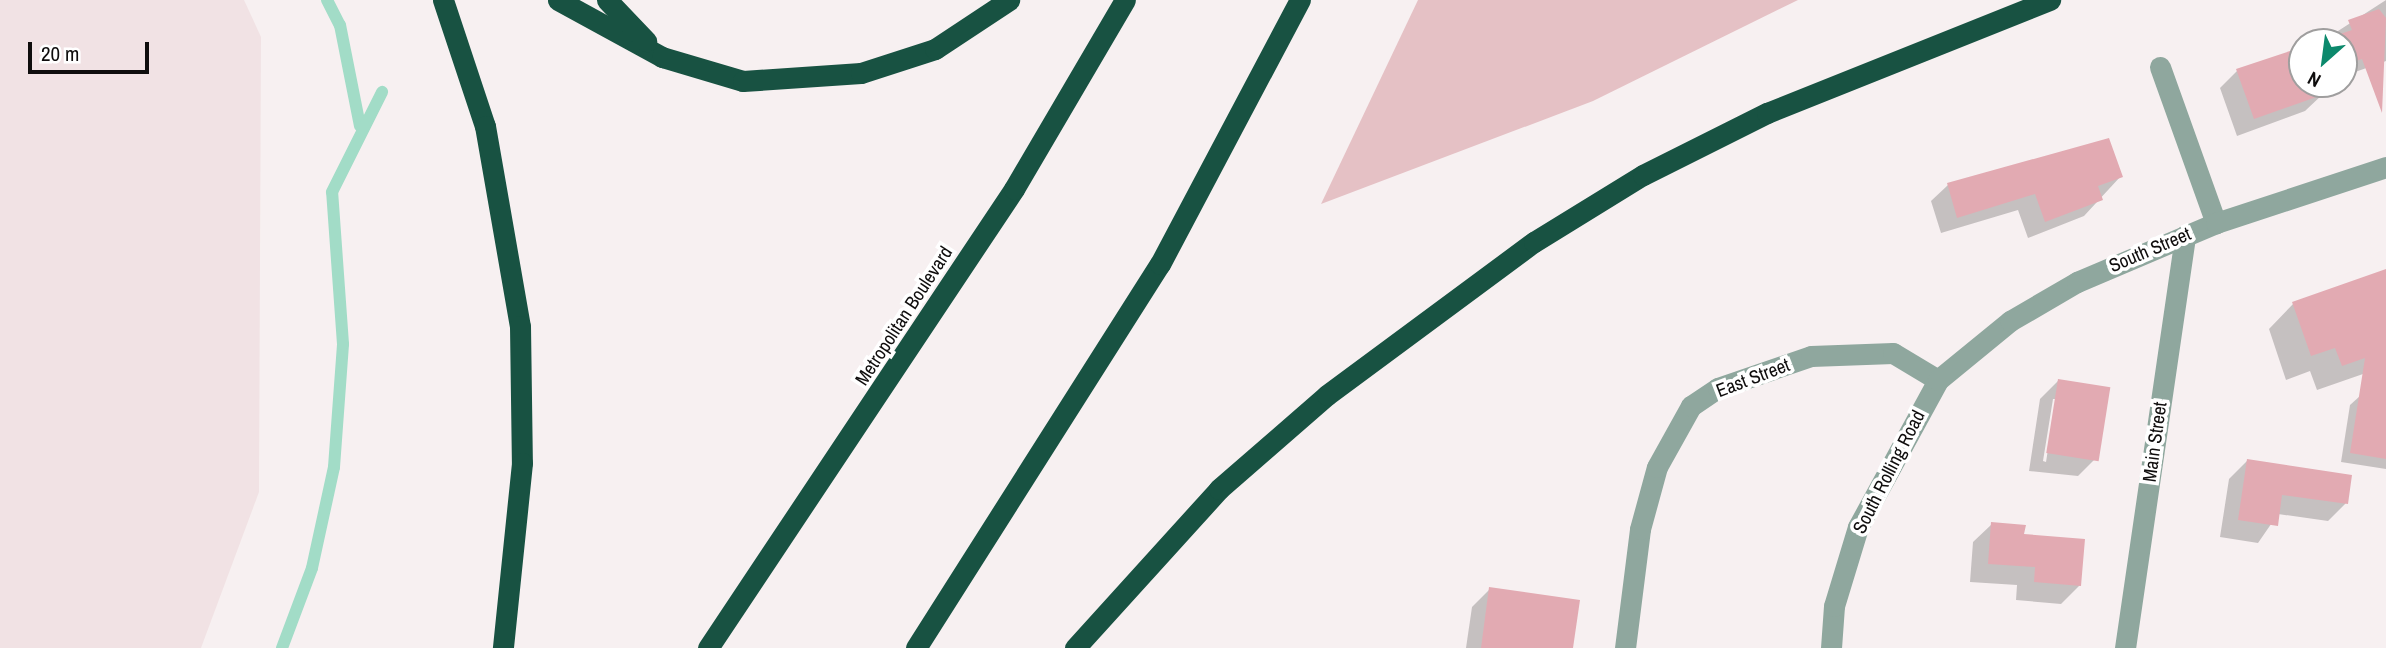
<!DOCTYPE html>
<style>
body{margin:0}
#map{position:relative;width:2386px;height:648px;overflow:hidden;background:#f7f0f1;font-family:"Archivo Narrow",sans-serif}
div>[style]{position:absolute}
.built>*{inset:0;background:#f1e2e4}
.green>*{inset:0;background:#e5c1c5}
.shadow>*{inset:0;background:#0003}
.stream>*{height:12px;margin:-6px;padding:0 6px;transform-origin:6px;border-radius:6px;background:#a2dcc7}
.building>*{inset:0;background:#e2aab2;transform-origin:0 0}
.minor>*{height:21px;margin:-10.5px;padding:0 10.5px;transform-origin:10.5px;border-radius:10.5px;background:#8fa79e}
.tertiary>*{height:21px;margin:-10.5px;padding:0 10.5px;transform-origin:10.5px;border-radius:10.5px;background:#8fa79e}
.motorway>*{height:21px;margin:-10.5px;padding:0 10.5px;transform-origin:10.5px;border-radius:10.5px;background:#185242}
span{translate:-50% -50%;white-space:nowrap;text-align:center;line-height:1.15;-webkit-text-stroke:7px #fff;paint-order:stroke}
.street-label{font-size:19px;color:#0f0d0d}
.north{position:absolute;left:2288px;top:28px;width:70px;height:70px;box-sizing:border-box;background:#fff;border:2px solid #9f9e9e;border-radius:50%;rotate:208deg;font-size:19px;font-weight:700;line-height:28px;text-align:center;color:#0f0d0d}
.north::after{content:'';display:block;margin:auto;width:24px;height:32px;background:#0c896c;clip-path:polygon(50% 0,100% 100%,50% 72%,0 100%)}
.scale{position:absolute;left:28px;top:42px;width:121px;height:32px;box-sizing:border-box;border:4px solid #0f0d0d;border-top:0;padding-left:9px;font-size:21px;line-height:24px;white-space:nowrap;color:#0f0d0d;-webkit-text-stroke:5px #fff;paint-order:stroke}
</style>
<div id="map">
<div class="built">
<div style="clip-path:polygon(0 0,244px 0,261px 37px,259px 492px,201px 648px,0 648px)"></div>
</div>
<div class="green">
<div style="clip-path:polygon(1418px 0,1798px 0,1593px 101px,1321px 204px)"></div>
</div>
<div class="shadow">
<div style="clip-path:polygon(2386px 0,2386px 61px,2344px 76px,2344px 42px,2321px 42px)"></div>
<div style="clip-path:polygon(2302px 49px,2302px 84px,2320px 84px,2323px 94px,2305px 111px,2237px 136px,2220px 88px,2237px 71px)"></div>
<div style="clip-path:polygon(2121px 176px,2084px 216px,2028px 238px,2018px 210px,1941px 233px,1931px 201px,1948px 185px)"></div>
<div style="clip-path:polygon(2386px 272px,2386px 366px,2317px 390px,2310px 371px,2286px 380px,2269px 329px,2293px 304px)"></div>
<div style="clip-path:polygon(evenodd,2058px 381px,2097px 457px,2078px 476px,2029px 471px,2040px 399px,2058px 381px,2053px 399px,2056px 399px,2046px 462px,2043px 461px,2053px 399px)"></div>
<div style="clip-path:polygon(2360px 396px,2386px 400px,2386px 469px,2341px 462px,2350px 405px)"></div>
<div style="clip-path:polygon(2247px 461px,2346px 503px,2328px 521px,2278px 514px,2258px 543px,2220px 537px,2229px 479px)"></div>
<div style="clip-path:polygon(1992px 524px,2080px 585px,2061px 604px,2016px 600px,2017px 585px,1970px 582px,1973px 542px)"></div>
<div style="clip-path:polygon(1490px 589px,1571px 648px,1466px 648px,1472px 607px)"></div>
</div>
<div class="stream">
<div style="left:327px;top:0;width:28px;rotate:63deg"></div>
<div style="left:340px;top:25px;width:103px;rotate:78.8deg"></div>
<div style="left:282px;top:648px;width:85px;rotate:-69.4deg"></div>
<div style="left:312px;top:568px;width:103px;rotate:-77.7deg"></div>
<div style="left:334px;top:467px;width:123px;rotate:-85.8deg"></div>
<div style="left:343px;top:344px;width:152px;rotate:-94.1deg"></div>
<div style="left:332px;top:192px;width:112px;rotate:-63.4deg"></div>
</div>
<div class="building">
<div style="clip-path:polygon(2379px 9px,2386px 18px,2382px 113px,2362px 59px,2344px 65px,2344px 42px,2316px 42px,2352px 30px,2348px 20px)"></div>
<div style="clip-path:polygon(2302px 47px,2302px 84px,2321px 84px,2325px 94px,2254px 119px,2236px 69px)"></div>
<div style="clip-path:polygon(2109px 138px,2123px 177px,2098px 186px,2103px 200px,2045px 222px,2035px 194px,1957px 218px,1947px 183px)"></div>
<div style="clip-path:polygon(2386px 269px,2386px 459px,2350px 453px,2365px 358px,2342px 366px,2335px 348px,2311px 356px,2292px 302px)"></div>
<div style="left:2058px;top:379px;width:53px;height:75px;rotate:9deg"></div>
<div style="clip-path:polygon(2247px 459px,2352px 475px,2348px 504px,2282px 495px,2278px 526px,2238px 520px)"></div>
<div style="clip-path:polygon(1991px 522px,2026px 525px,2024px 534px,2085px 539px,2081px 586px,2034px 582px,2035px 567px,1988px 564px)"></div>
<div style="clip-path:polygon(1489px 587px,1580px 600px,1573px 648px,1481px 648px)"></div>
</div>
<div class="minor">
<div style="left:2160px;top:67px;width:166px;rotate:70.3deg"></div>
<div style="left:1625px;top:648px;width:120px;rotate:-82.8deg"></div>
<div style="left:1640px;top:529px;width:64px;rotate:-74.7deg"></div>
<div style="left:1657px;top:467px;width:70px;rotate:-60.9deg"></div>
<div style="left:1691px;top:406px;width:32px;rotate:-34deg"></div>
<div style="left:1718px;top:388px;width:98px;rotate:-19deg"></div>
<div style="left:1811px;top:356px;width:82px;rotate:-2.1deg"></div>
<div style="left:1893px;top:353px;width:52px;rotate:31deg"></div>
<div style="left:2125px;top:648px;width:417px;rotate:-81.7deg"></div>
</div>
<div class="tertiary">
<div style="left:1831px;top:648px;width:42px;rotate:-85.9deg"></div>
<div style="left:1834px;top:606px;width:83px;rotate:-73.1deg"></div>
<div style="left:1858px;top:527px;width:167px;rotate:-61.4deg"></div>
<div style="left:1938px;top:380px;width:93px;rotate:-39.3deg"></div>
<div style="left:2010px;top:321px;width:78px;rotate:-30.2deg"></div>
<div style="left:2077px;top:282px;width:151px;rotate:-23deg"></div>
<div style="left:2216px;top:223px;width:179px;rotate:-18.2deg"></div>
</div>
<div class="motorway">
<div style="left:443px;top:0;width:133px;rotate:71.6deg"></div>
<div style="left:485px;top:126px;width:203px;rotate:80.1deg"></div>
<div style="left:520px;top:326px;width:137px;rotate:89.2deg"></div>
<div style="left:522px;top:463px;width:186px;rotate:95.9deg"></div>
<div style="left:558px;top:0;width:119px;rotate:28.7deg"></div>
<div style="left:662px;top:57px;width:84px;rotate:16.5deg"></div>
<div style="left:743px;top:81px;width:118px;rotate:-3.9deg"></div>
<div style="left:861px;top:73px;width:78px;rotate:-18deg"></div>
<div style="left:935px;top:49px;width:89px;rotate:-33.5deg"></div>
<div style="left:607px;top:0;width:57px;rotate:46.4deg"></div>
<div style="left:708px;top:648px;width:552px;rotate:-56.31deg"></div>
<div style="left:1014px;top:189px;width:219px;rotate:-59.6deg"></div>
<div style="left:916px;top:648px;width:455px;rotate:-57.6deg"></div>
<div style="left:1160px;top:264px;width:299px;rotate:-62.1deg"></div>
<div style="left:1075px;top:648px;width:215px;rotate:-47.8deg"></div>
<div style="left:1219px;top:489px;width:143px;rotate:-41deg"></div>
<div style="left:1327px;top:395px;width:257px;rotate:-36.5deg"></div>
<div style="left:1534px;top:242px;width:128px;rotate:-31.6deg"></div>
<div style="left:1643px;top:175px;width:139px;rotate:-26.6deg"></div>
<div style="left:1767px;top:113px;width:305px;rotate:-21.8deg"></div>
</div>
<div class="street-label">
<span style="left:2150px;top:250px;rotate:-23deg">South Street</span>
<span style="left:904px;top:316px;rotate:-57deg">Metropolitan Boulevard</span>
<span style="left:1753px;top:378px;rotate:-21deg">East Street</span>
<span style="left:2155px;top:442px;rotate:-82deg">Main Street</span>
<span style="left:1889px;top:472px;rotate:-63deg">South Rolling Road</span>
</div>
<div class="north">N</div>
<div class="scale">20 m</div>
</div>
